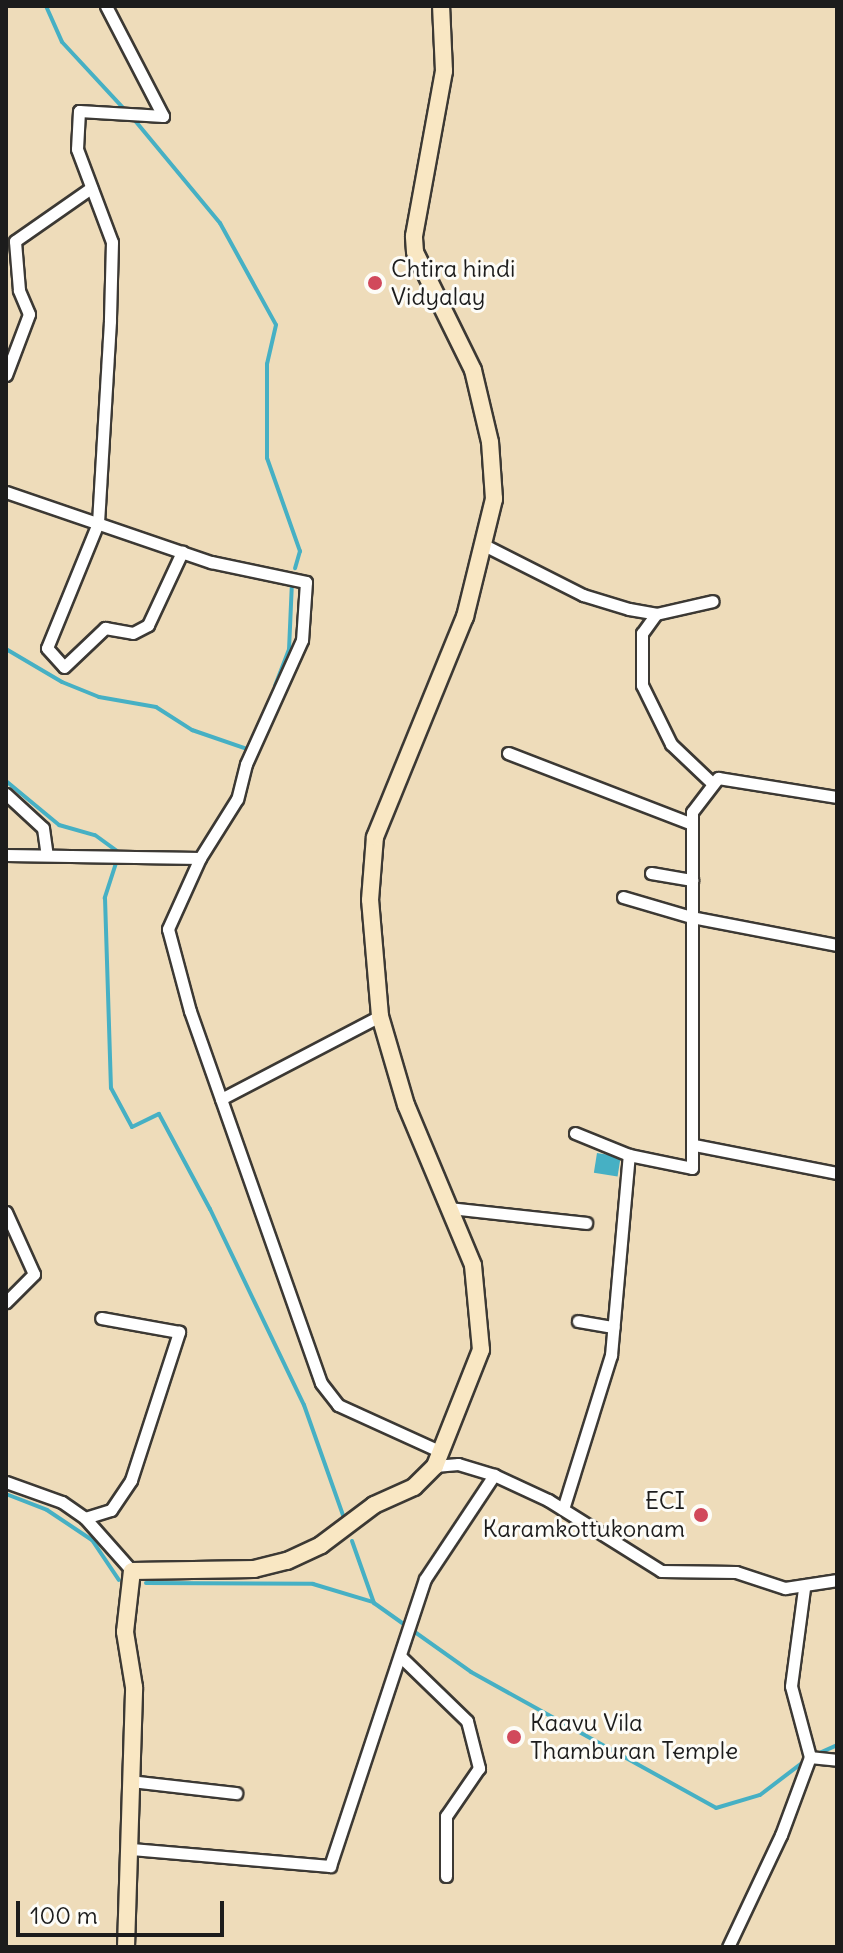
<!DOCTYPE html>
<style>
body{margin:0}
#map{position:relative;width:843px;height:1953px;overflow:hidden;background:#eedcba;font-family:Delius,sans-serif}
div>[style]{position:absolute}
.water>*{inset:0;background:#46b0c4;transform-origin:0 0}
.stream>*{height:4px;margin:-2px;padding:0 2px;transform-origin:2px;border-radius:2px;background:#46b0c4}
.roads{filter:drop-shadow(2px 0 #3c3934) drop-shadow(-2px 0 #3c3934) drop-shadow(0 2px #3c3934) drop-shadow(0 -2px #3c3934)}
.street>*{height:11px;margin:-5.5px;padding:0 5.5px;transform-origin:5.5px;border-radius:5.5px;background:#fff}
.secondary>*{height:16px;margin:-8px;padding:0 8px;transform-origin:8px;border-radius:8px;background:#f9e7c3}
.dots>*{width:22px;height:22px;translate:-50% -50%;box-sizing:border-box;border:4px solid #fdfcf7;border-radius:50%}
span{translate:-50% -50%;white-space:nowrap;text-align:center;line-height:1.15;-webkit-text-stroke:6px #fdfcf7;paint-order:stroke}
.poi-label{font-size:24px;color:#1c1c1c}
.left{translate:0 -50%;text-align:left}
.right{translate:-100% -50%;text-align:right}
.frame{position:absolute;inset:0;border:8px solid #1c1c1c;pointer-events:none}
.scale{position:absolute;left:16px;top:1901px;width:208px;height:36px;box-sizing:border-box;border:4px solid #1c1c1c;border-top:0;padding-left:10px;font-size:24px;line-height:28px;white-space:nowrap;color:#1c1c1c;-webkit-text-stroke:6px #fdfcf7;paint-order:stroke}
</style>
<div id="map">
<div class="water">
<div style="left:597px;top:1153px;width:24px;height:20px;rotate:9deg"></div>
</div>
<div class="stream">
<div style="left:46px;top:6px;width:39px;rotate:66deg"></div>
<div style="left:62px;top:42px;width:94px;rotate:47.2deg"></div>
<div style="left:132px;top:117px;width:138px;rotate:50.3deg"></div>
<div style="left:220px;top:223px;width:116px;rotate:61.2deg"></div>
<div style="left:276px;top:325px;width:40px;rotate:103deg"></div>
<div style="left:267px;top:364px;width:94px;rotate:90deg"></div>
<div style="left:267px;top:458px;width:99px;rotate:70.5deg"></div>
<div style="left:300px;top:551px;width:18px;rotate:106deg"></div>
<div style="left:6px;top:649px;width:65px;rotate:30.5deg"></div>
<div style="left:62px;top:682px;width:40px;rotate:22deg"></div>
<div style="left:99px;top:697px;width:58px;rotate:10deg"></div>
<div style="left:156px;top:707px;width:43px;rotate:32.6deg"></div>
<div style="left:192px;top:730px;width:61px;rotate:19deg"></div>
<div style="left:275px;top:686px;width:39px;rotate:-69deg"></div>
<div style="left:289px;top:650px;width:68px;rotate:-87.5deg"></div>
<div style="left:6px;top:781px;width:69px;rotate:39.7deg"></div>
<div style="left:59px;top:825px;width:37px;rotate:16deg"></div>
<div style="left:95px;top:835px;width:29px;rotate:36deg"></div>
<div style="left:117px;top:860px;width:40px;rotate:108deg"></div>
<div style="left:105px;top:898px;width:190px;rotate:88.2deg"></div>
<div style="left:111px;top:1088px;width:44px;rotate:61.7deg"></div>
<div style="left:132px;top:1127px;width:30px;rotate:-26deg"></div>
<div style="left:159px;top:1114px;width:108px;rotate:61.8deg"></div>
<div style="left:210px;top:1209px;width:217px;rotate:64.4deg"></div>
<div style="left:304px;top:1405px;width:120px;rotate:70.5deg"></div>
<div style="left:6px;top:1494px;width:44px;rotate:21.3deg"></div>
<div style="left:47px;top:1510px;width:54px;rotate:33.7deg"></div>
<div style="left:92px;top:1540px;width:48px;rotate:56deg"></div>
<div style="left:352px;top:1541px;width:66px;rotate:70.5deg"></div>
<div style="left:374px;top:1603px;width:119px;rotate:35.4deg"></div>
<div style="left:471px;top:1672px;width:280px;rotate:29deg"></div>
<div style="left:716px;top:1808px;width:46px;rotate:-16.5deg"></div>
<div style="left:760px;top:1795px;width:58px;rotate:-37.3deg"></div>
<div style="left:146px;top:1583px;width:167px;rotate:0.3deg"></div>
<div style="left:313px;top:1584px;width:63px;rotate:16.7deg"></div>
<div style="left:817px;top:1754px;width:22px;rotate:-24deg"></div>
</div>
<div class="roads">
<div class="street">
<div style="left:106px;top:6px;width:124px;rotate:62.6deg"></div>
<div style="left:163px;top:116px;width:84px;rotate:-176.6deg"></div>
<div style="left:79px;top:111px;width:38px;rotate:93deg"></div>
<div style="left:77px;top:149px;width:99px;rotate:69.4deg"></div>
<div style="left:112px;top:242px;width:79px;rotate:91.5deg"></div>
<div style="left:110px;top:321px;width:202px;rotate:93.4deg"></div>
<div style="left:98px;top:523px;width:135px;rotate:112.2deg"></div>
<div style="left:47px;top:648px;width:25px;rotate:48deg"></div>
<div style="left:64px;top:667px;width:57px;rotate:-43.6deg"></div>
<div style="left:105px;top:628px;width:28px;rotate:10deg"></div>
<div style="left:133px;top:633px;width:17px;rotate:-28deg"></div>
<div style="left:148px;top:625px;width:81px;rotate:-65deg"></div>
<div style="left:6px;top:375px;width:65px;rotate:-69.3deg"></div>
<div style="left:29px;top:314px;width:26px;rotate:-113deg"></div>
<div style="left:19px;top:290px;width:49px;rotate:-94.7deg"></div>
<div style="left:15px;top:241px;width:93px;rotate:-34.9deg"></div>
<div style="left:6px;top:492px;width:217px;rotate:18.9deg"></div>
<div style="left:211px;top:562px;width:97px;rotate:11.9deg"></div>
<div style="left:306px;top:582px;width:58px;rotate:93.9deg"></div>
<div style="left:302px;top:640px;width:136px;rotate:114.3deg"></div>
<div style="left:246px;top:764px;width:36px;rotate:104deg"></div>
<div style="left:237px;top:799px;width:70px;rotate:122.1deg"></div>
<div style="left:200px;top:858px;width:78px;rotate:114.3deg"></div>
<div style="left:168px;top:929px;width:85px;rotate:75deg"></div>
<div style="left:190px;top:1011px;width:394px;rotate:70.6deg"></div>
<div style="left:321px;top:1383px;width:28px;rotate:52deg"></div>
<div style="left:338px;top:1405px;width:113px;rotate:24.5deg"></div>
<div style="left:486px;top:546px;width:109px;rotate:26.8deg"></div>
<div style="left:583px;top:595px;width:48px;rotate:16.9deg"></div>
<div style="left:629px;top:609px;width:27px;rotate:10deg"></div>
<div style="left:656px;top:614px;width:58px;rotate:-12.8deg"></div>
<div style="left:656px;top:614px;width:24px;rotate:126deg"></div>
<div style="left:642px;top:633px;width:52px;rotate:90deg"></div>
<div style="left:642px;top:685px;width:66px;rotate:63.8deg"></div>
<div style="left:671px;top:744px;width:57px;rotate:43.6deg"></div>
<div style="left:508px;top:753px;width:197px;rotate:21.1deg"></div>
<div style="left:6px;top:794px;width:50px;rotate:42.6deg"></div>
<div style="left:43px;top:828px;width:27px;rotate:82deg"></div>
<div style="left:6px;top:855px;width:194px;rotate:0.9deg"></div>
<div style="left:651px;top:873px;width:42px;rotate:9.7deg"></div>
<div style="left:623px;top:897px;width:71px;rotate:16.4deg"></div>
<div style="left:691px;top:917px;width:149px;rotate:10.9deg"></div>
<div style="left:221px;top:1099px;width:179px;rotate:-27.6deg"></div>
<div style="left:575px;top:1133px;width:58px;rotate:22.2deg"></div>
<div style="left:629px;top:1155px;width:64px;rotate:11.7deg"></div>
<div style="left:692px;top:1168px;width:356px;rotate:-90deg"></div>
<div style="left:692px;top:812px;width:43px;rotate:-52.6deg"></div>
<div style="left:718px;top:778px;width:121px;rotate:9.1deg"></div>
<div style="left:694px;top:1145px;width:146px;rotate:11.1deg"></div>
<div style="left:449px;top:1208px;width:138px;rotate:6.2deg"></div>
<div style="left:6px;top:1212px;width:68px;rotate:65.7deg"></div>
<div style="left:34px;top:1274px;width:40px;rotate:135deg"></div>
<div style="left:578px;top:1321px;width:36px;rotate:10deg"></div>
<div style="left:435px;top:1466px;width:23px;rotate:-5deg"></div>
<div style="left:458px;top:1464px;width:38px;rotate:17deg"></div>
<div style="left:494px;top:1475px;width:60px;rotate:24.8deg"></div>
<div style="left:548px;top:1500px;width:133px;rotate:32.1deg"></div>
<div style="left:661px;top:1571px;width:75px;rotate:0.8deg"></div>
<div style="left:736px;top:1572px;width:52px;rotate:18.1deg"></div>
<div style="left:785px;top:1588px;width:53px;rotate:-8.7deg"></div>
<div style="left:6px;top:1482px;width:59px;rotate:19.7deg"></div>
<div style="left:62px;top:1502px;width:28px;rotate:35deg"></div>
<div style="left:85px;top:1518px;width:71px;rotate:48.4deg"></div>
<div style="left:563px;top:1509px;width:161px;rotate:-72.7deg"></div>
<div style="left:611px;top:1355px;width:201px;rotate:-84.9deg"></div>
<div style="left:85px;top:1518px;width:27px;rotate:-17deg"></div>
<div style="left:111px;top:1510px;width:36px;rotate:-56deg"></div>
<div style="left:131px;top:1480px;width:156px;rotate:-72deg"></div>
<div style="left:179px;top:1332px;width:79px;rotate:-169.8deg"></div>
<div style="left:401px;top:1657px;width:92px;rotate:44.1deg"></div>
<div style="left:467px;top:1721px;width:49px;rotate:75.7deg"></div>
<div style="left:479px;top:1768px;width:58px;rotate:124.5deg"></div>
<div style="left:446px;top:1816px;width:60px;rotate:90deg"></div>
<div style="left:810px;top:1757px;width:27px;rotate:6deg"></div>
<div style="left:130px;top:1781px;width:107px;rotate:6.5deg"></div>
<div style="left:131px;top:1849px;width:200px;rotate:4.9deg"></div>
<div style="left:330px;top:1866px;width:302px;rotate:-71.7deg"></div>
<div style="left:425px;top:1579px;width:125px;rotate:-56.4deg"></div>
<div style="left:728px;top:1947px;width:124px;rotate:-64.7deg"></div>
<div style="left:781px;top:1835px;width:83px;rotate:-69.6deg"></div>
<div style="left:810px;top:1757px;width:73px;rotate:-105deg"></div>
<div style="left:791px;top:1686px;width:99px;rotate:-82.4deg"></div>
</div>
<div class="secondary">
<div style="left:126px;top:1947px;width:260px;rotate:-88.2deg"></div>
<div style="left:134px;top:1687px;width:56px;rotate:-99.3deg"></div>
<div style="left:125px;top:1632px;width:61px;rotate:-83.5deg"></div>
<div style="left:132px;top:1571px;width:122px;rotate:-0.9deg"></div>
<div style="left:254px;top:1569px;width:34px;rotate:-14deg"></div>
<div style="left:287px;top:1561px;width:38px;rotate:-25deg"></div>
<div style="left:321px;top:1545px;width:66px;rotate:-37deg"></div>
<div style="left:374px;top:1505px;width:44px;rotate:-24.2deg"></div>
<div style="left:414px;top:1487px;width:30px;rotate:-45deg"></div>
<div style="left:435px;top:1466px;width:125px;rotate:-68.4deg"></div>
<div style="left:481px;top:1350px;width:85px;rotate:-95.4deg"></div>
<div style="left:473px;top:1265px;width:173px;rotate:-112.7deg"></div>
<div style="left:406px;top:1105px;width:93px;rotate:-106.3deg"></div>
<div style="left:380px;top:1016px;width:116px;rotate:-94.9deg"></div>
<div style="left:370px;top:900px;width:63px;rotate:-85.5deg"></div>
<div style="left:375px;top:837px;width:238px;rotate:-67.8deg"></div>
<div style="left:465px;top:617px;width:122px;rotate:-76.2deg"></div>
<div style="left:494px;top:499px;width:57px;rotate:-94deg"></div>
<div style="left:490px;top:442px;width:74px;rotate:-103.3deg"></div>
<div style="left:473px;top:370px;width:131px;rotate:-116.2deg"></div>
<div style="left:415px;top:252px;width:16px;rotate:-94deg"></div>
<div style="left:414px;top:236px;width:168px;rotate:-79.7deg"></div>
<div style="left:444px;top:71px;width:65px;rotate:-92.6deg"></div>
</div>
</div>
<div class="dots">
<div style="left:375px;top:283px;background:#d1495b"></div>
<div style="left:701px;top:1515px;background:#d1495b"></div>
<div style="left:514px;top:1737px;background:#d1495b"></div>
</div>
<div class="poi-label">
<span class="left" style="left:391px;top:283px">Chtira hindi<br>Vidyalay</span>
<span class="right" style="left:685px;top:1515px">ECI<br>Karamkottukonam</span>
<span class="left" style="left:530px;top:1737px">Kaavu Vila<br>Thamburan Temple</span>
</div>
<div class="frame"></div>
<div class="scale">100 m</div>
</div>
